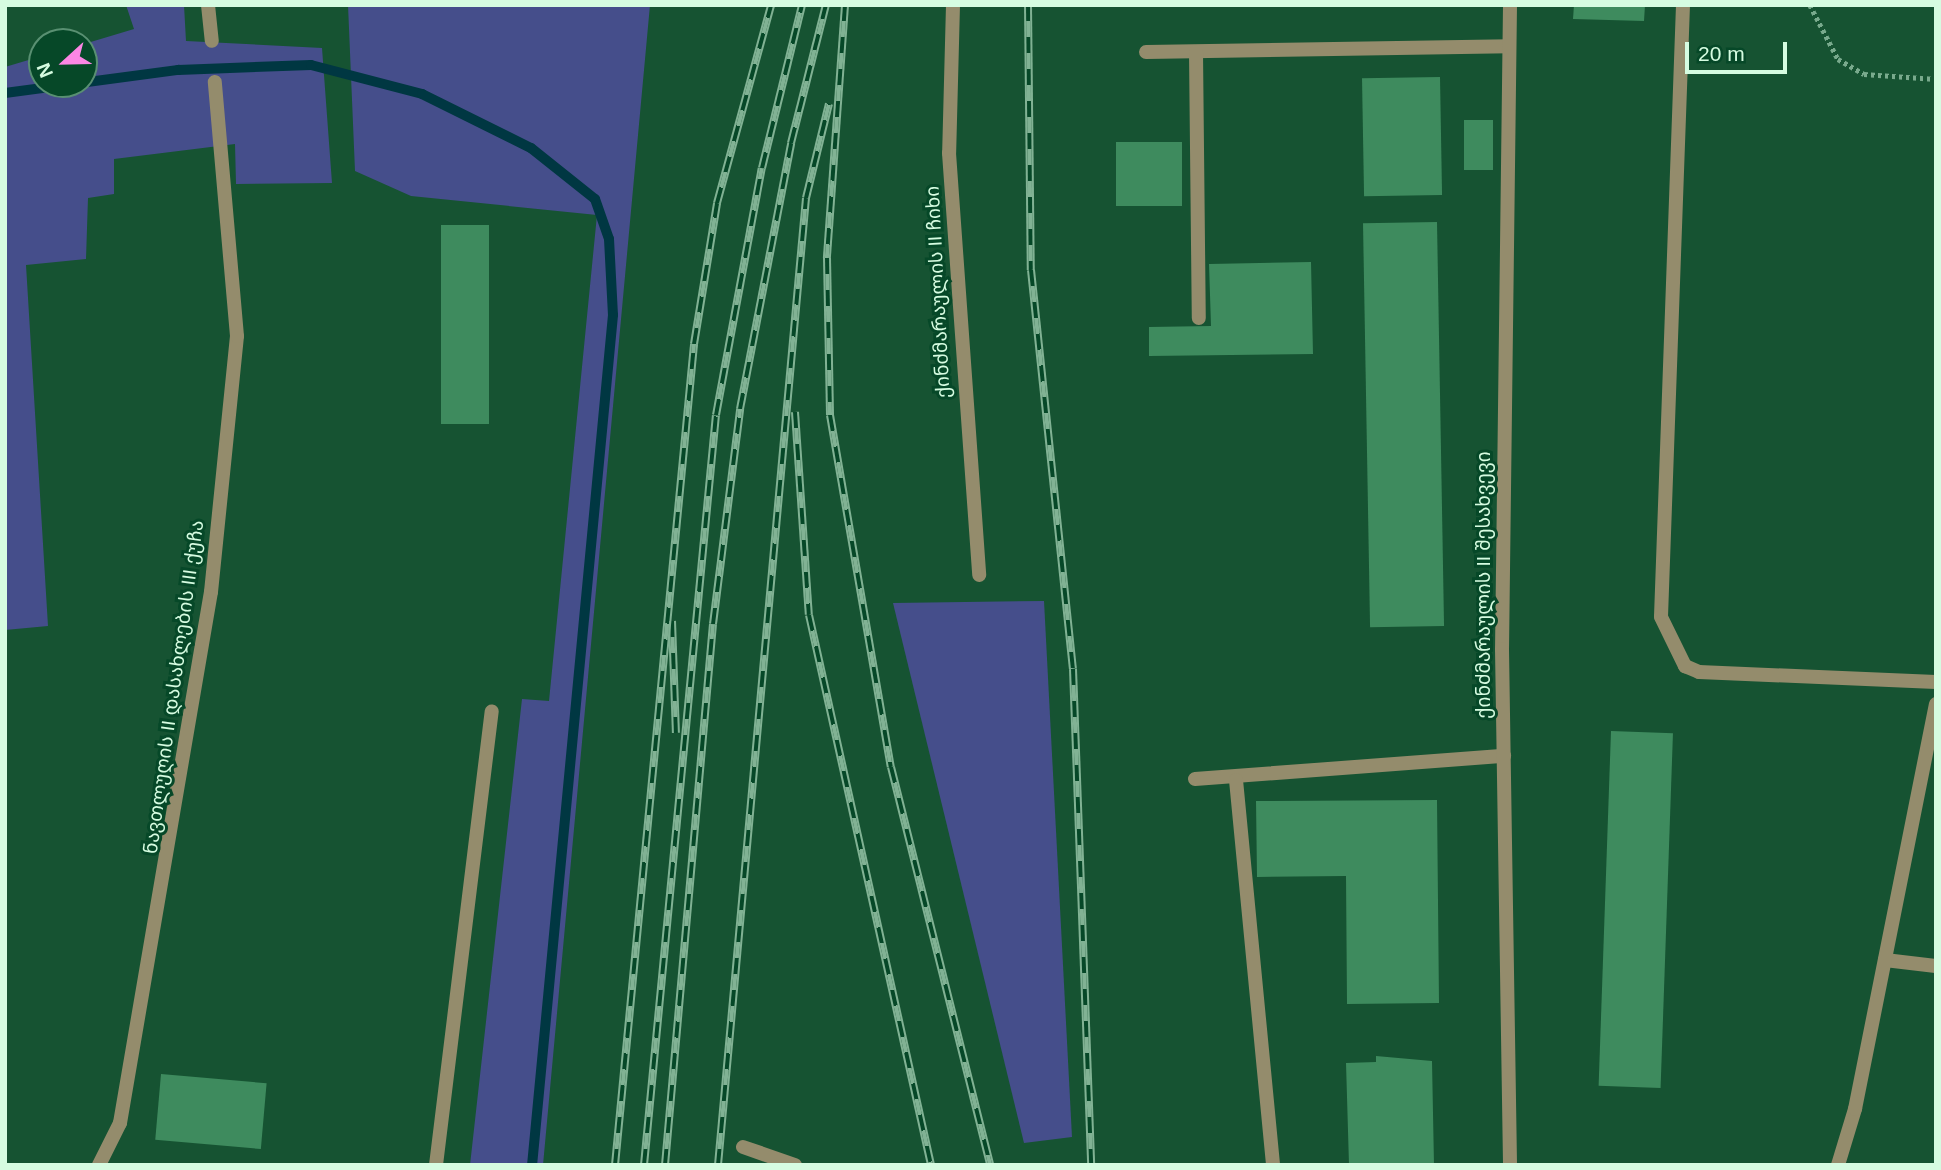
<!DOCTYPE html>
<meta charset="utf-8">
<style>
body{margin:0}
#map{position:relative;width:1941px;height:1170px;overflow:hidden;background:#165332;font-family:Helvetica,"Noto Sans Georgian",sans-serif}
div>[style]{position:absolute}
.green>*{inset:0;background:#454e8b}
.stream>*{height:10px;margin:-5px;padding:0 5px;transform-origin:5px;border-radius:5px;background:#003742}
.building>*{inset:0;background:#3e8b5e;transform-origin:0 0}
.path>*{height:4.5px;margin-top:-2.25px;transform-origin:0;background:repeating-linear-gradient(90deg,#79aa8d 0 3.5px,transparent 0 7px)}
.service>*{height:14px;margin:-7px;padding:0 7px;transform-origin:7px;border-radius:7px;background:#948c6c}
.minor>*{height:14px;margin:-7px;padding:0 7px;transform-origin:7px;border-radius:7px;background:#948c6c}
.rail>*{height:8px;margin-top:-4px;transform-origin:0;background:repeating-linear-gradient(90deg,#064828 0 16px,#81b294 0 32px);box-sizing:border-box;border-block:2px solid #81b294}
span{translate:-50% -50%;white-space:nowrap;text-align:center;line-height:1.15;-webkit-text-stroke:6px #064828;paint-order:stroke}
.street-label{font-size:19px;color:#d6fce1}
.frame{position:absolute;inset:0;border:7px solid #d6fce1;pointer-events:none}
.north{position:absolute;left:28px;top:28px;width:70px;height:70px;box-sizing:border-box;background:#064828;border:2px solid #599072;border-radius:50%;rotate:248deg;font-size:19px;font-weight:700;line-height:28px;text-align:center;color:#d6fce1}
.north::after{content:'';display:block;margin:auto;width:24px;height:32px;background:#fc86e4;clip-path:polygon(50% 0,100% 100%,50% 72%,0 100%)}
.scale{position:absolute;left:1685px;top:42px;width:102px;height:32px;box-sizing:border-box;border:4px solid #d6fce1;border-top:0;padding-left:9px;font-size:21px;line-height:24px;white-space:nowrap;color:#d6fce1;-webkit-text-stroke:5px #064828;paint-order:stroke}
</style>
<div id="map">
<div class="green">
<div style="clip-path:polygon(126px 5px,184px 5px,186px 41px,322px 48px,332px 183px,236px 184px,235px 144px,114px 159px,114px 194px,88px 198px,86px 259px,26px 265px,48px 626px,5px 630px,5px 67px,42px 56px,42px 84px,84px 84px,84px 44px,134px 29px)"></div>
<div style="clip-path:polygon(348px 5px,650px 5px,543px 1165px,470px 1165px,522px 699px,549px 701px,597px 215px,411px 196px,355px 171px)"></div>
<div style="clip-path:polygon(1044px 601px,1072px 1137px,1024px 1143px,893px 603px)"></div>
</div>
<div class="stream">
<div style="left:5px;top:93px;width:175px;rotate:-7.6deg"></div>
<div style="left:178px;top:70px;width:133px;rotate:-2.2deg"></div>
<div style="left:311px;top:65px;width:115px;rotate:14.6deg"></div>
<div style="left:422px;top:94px;width:122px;rotate:26.4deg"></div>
<div style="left:531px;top:148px;width:82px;rotate:38.6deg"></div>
<div style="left:595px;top:199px;width:42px;rotate:70.7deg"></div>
<div style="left:609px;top:239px;width:76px;rotate:87deg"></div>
<div style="left:613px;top:315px;width:854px;rotate:95.44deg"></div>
</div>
<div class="building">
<div style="clip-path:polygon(1574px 5px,1645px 5px,1644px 21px,1573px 19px)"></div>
<div style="left:1440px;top:77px;width:118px;height:78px;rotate:89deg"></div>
<div style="left:1464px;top:120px;width:29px;height:50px"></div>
<div style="left:1116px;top:142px;width:66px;height:64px"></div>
<div style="left:1437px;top:222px;width:404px;height:74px;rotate:89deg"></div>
<div style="left:441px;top:225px;width:48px;height:199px"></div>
<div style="clip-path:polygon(1311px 262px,1313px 354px,1149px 356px,1149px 327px,1211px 326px,1209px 264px)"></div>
<div style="left:1611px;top:731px;width:62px;height:355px;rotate:2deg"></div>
<div style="clip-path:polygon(1437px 800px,1439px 1003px,1347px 1004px,1346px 876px,1257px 877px,1256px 801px)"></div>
<div style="clip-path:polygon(1376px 1056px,1432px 1061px,1434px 1165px,1349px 1165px,1346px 1063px,1376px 1062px)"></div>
<div style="left:161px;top:1074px;width:106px;height:66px;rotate:5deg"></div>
</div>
<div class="path">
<div style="left:1810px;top:5px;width:61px;rotate:62.6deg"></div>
<div style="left:1838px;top:59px;width:30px;rotate:30deg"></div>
<div style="left:1864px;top:74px;width:72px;rotate:4deg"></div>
</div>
<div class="service">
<div style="left:1683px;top:5px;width:612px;rotate:92.06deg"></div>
<div style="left:1661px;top:617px;width:55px;rotate:63.9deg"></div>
<div style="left:1685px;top:666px;width:15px;rotate:23deg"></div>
<div style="left:1699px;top:672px;width:237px;rotate:2.4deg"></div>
<div style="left:1146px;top:52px;width:363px;rotate:-0.9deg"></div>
<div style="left:1196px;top:52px;width:266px;rotate:89.4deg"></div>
<div style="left:1195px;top:779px;width:310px;rotate:-4.3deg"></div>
<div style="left:1236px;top:780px;width:387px;rotate:84.5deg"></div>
<div style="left:1885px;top:960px;width:51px;rotate:6.7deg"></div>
<div style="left:743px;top:1147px;width:55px;rotate:19.1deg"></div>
<div style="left:1838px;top:1165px;width:59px;rotate:-73.1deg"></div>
<div style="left:1855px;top:1109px;width:413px;rotate:-78.7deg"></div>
</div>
<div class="minor">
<div style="left:208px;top:5px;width:36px;rotate:84deg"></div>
<div style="left:953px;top:5px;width:148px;rotate:91.5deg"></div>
<div style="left:949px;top:153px;width:423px;rotate:85.9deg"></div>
<div style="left:1510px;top:5px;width:644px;rotate:90.71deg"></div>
<div style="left:1502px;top:649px;width:516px;rotate:89.11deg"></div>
<div style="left:99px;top:1165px;width:47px;rotate:-63.4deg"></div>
<div style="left:120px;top:1123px;width:539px;rotate:-80.28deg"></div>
<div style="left:211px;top:592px;width:257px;rotate:-84.2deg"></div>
<div style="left:237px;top:336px;width:255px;rotate:-95deg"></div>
<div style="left:436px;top:1165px;width:457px;rotate:-83deg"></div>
</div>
<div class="rail">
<div style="left:845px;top:5px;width:254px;rotate:94.1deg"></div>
<div style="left:827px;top:258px;width:157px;rotate:88.9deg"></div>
<div style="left:830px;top:415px;width:357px;rotate:80.2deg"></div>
<div style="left:891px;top:767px;width:410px;rotate:76deg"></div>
<div style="left:1028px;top:5px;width:265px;rotate:89.4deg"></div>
<div style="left:1031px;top:270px;width:401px;rotate:84deg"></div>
<div style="left:1073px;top:669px;width:496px;rotate:87.9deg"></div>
<div style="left:795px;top:412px;width:203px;rotate:86.1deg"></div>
<div style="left:809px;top:615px;width:563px;rotate:77.49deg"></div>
<div style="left:672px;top:621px;width:112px;rotate:88deg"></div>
<div style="left:615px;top:1165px;width:825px;rotate:-84.5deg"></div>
<div style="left:694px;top:344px;width:143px;rotate:-80.7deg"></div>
<div style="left:717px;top:203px;width:205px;rotate:-74.7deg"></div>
<div style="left:644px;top:1165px;width:753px;rotate:-84.52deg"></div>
<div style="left:716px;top:415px;width:251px;rotate:-79.5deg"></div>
<div style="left:762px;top:168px;width:168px;rotate:-76.2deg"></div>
<div style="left:665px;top:1165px;width:543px;rotate:-84.93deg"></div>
<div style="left:713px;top:624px;width:217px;rotate:-82.8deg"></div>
<div style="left:740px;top:409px;width:271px;rotate:-79.1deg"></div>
<div style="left:791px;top:143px;width:142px;rotate:-75.8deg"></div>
<div style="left:718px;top:1165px;width:971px;rotate:-84.8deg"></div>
<div style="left:806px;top:198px;width:97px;rotate:-76.3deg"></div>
</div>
<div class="street-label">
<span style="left:938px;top:292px;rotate:-93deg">ქინძმარაულის II ჩიხი</span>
<span style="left:1484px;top:585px;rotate:-90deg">ქინძმარაულის II შესახვევი</span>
<span style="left:174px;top:687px;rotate:-82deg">ნავთლუღის II დასახლების III ქუჩა</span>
</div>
<div class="frame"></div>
<div class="north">N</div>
<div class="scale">20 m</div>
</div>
